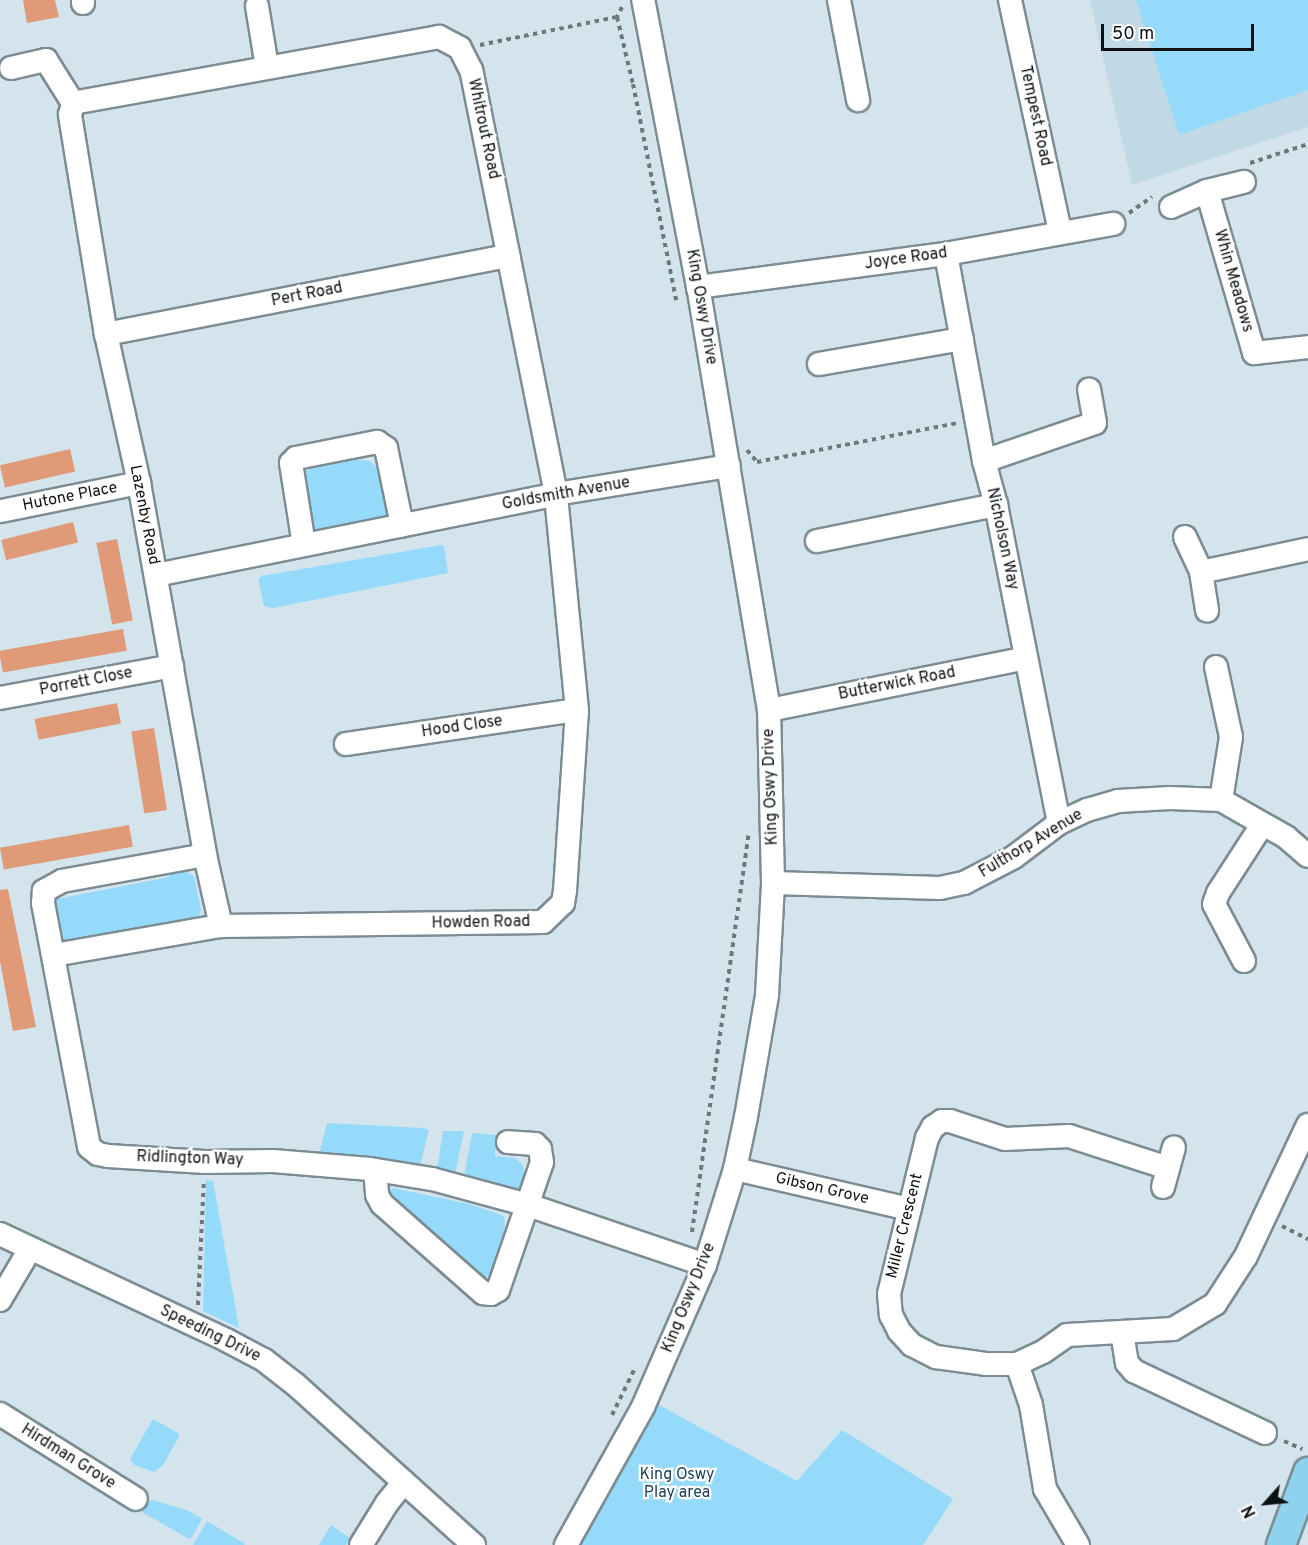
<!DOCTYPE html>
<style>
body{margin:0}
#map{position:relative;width:1308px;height:1545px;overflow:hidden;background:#d3e4ec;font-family:Overpass,sans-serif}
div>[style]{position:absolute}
.built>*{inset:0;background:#c0d9e5}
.green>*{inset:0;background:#96dafb}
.building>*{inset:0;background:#e09a77;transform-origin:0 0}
.path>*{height:4px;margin-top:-2px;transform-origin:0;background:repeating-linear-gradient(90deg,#6d787d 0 4.5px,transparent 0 9px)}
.roads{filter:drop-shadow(2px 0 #7c8c93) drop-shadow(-2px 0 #7c8c93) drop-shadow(0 2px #7c8c93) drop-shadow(0 -2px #7c8c93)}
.minor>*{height:22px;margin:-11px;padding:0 11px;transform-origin:11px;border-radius:11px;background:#fff}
.major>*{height:28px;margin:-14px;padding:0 14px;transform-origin:14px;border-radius:14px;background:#8ed2ee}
span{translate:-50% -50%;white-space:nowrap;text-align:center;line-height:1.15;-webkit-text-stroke:4.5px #fff;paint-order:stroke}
.street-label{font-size:16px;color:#0c1114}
.park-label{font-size:16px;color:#1c4152}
.north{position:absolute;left:1236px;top:1473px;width:60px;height:60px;-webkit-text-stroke:4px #fff;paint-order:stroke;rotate:243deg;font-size:16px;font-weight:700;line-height:24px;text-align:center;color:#0c1114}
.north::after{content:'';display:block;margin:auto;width:21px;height:27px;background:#0c1114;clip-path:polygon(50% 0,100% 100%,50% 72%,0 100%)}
.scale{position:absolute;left:1101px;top:24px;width:153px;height:27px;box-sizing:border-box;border:3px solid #0c1114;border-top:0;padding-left:8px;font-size:18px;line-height:21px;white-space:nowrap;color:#0c1114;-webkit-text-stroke:4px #fff;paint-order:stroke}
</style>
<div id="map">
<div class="built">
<div style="clip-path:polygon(1090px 0,1308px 0,1308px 127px,1132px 185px)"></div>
</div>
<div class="green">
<div style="clip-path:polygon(1136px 0,1308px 0,1308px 90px,1179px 135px)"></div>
<div style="clip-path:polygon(351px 459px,369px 461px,378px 468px,387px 518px,310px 534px,304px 472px,313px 467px)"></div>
<div style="clip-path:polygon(441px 545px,444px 546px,448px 573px,273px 608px,264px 606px,259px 582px,259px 578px,262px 576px)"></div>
<div style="clip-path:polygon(180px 869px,194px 876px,201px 909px,198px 921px,57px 944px,53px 905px,57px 899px,169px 877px,171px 871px)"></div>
<div style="clip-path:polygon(327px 1123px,423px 1128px,429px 1130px,420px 1166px,319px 1155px)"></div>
<div style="clip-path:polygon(443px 1131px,464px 1131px,455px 1174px,437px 1170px)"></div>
<div style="clip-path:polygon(472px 1133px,496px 1135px,495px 1156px,515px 1158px,523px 1165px,525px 1176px,520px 1192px,464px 1176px)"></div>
<div style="clip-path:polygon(206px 1180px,213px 1181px,239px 1328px,203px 1311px)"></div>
<div style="clip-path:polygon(393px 1188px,469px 1204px,504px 1216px,505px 1227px,489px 1276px,479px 1279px,383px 1193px)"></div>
<div style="clip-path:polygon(652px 1401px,797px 1481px,842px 1430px,953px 1499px,923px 1545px,572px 1545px)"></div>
<div style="clip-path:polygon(153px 1419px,178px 1433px,179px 1437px,163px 1465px,154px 1472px,134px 1465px,130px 1459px)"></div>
<div style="clip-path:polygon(153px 1500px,189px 1511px,202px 1519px,192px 1537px,189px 1539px,142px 1512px,141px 1507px,144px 1502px)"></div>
<div style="clip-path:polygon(207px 1521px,245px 1544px,244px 1545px,193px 1545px)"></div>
<div style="clip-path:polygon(331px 1525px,350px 1538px,346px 1545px,319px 1545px)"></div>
</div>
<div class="building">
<div style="clip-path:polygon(23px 0,55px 0,59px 17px,27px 23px)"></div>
<div style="left:70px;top:449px;width:23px;height:72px;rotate:77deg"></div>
<div style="left:73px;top:522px;width:21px;height:74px;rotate:76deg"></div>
<div style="left:117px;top:539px;width:83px;height:21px;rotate:79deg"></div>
<div style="left:123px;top:629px;width:22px;height:126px;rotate:80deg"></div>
<div style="left:117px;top:703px;width:21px;height:84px;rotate:79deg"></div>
<div style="left:154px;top:728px;width:83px;height:23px;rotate:81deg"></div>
<div style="left:129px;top:825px;width:22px;height:131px;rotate:80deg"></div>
<div style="clip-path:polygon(8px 889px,36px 1027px,13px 1031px,0 961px,0 890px)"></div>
</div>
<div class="path">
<div style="left:622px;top:7px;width:11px;rotate:117deg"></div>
<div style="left:617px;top:17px;width:69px;rotate:76.6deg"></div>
<div style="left:633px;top:84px;width:224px;rotate:78.7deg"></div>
<div style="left:480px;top:45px;width:140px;rotate:-11.6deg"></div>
<div style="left:1250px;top:163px;width:61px;rotate:-18.1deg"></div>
<div style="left:1129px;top:213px;width:28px;rotate:-35deg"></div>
<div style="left:747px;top:450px;width:16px;rotate:50deg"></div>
<div style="left:757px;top:462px;width:205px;rotate:-11deg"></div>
<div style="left:1282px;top:1226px;width:29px;rotate:27deg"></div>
<div style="left:692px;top:1232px;width:404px;rotate:-81.9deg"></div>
<div style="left:198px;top:1305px;width:125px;rotate:-87.3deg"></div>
<div style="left:612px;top:1415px;width:50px;rotate:-63.9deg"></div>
<div style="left:1284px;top:1441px;width:20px;rotate:24deg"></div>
</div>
<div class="roads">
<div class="minor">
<div style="left:839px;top:0;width:102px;rotate:79.2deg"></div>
<div style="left:1010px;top:0;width:237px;rotate:77.8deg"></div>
<div style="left:83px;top:3px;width:3px;rotate:-90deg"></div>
<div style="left:257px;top:6px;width:62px;rotate:80.7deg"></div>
<div style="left:11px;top:68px;width:36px;rotate:-13deg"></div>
<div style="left:46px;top:60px;width:51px;rotate:57.9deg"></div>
<div style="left:73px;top:103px;width:12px;rotate:104deg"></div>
<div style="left:70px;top:115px;width:222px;rotate:80.7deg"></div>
<div style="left:106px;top:334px;width:153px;rotate:77.5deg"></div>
<div style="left:139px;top:483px;width:378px;rotate:79.9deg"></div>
<div style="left:205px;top:855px;width:73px;rotate:77.3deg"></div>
<div style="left:1207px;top:191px;width:169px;rotate:73.8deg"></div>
<div style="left:1254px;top:353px;width:54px;rotate:-6.3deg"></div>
<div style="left:1171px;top:207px;width:39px;rotate:-24deg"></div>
<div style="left:1207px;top:191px;width:38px;rotate:-14deg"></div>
<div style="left:946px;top:254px;width:210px;rotate:79.6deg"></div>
<div style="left:984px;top:461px;width:46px;rotate:74.7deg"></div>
<div style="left:996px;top:505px;width:324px;rotate:78.8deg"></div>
<div style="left:698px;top:287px;width:250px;rotate:-7.6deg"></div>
<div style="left:946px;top:254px;width:170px;rotate:-10.2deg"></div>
<div style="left:106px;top:334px;width:410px;rotate:-11deg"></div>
<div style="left:819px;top:364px;width:145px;rotate:-9.9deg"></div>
<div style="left:984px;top:461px;width:117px;rotate:-18.9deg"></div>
<div style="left:1095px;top:423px;width:34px;rotate:-100deg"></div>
<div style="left:1px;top:511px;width:141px;rotate:-11.5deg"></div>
<div style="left:1185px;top:537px;width:38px;rotate:65deg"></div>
<div style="left:1201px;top:572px;width:39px;rotate:81deg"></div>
<div style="left:817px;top:541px;width:183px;rotate:-11.4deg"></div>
<div style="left:304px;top:545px;width:83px;rotate:-99deg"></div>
<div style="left:291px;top:463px;width:7px;rotate:-45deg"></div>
<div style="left:296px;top:458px;width:83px;rotate:-11.2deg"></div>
<div style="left:377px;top:442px;width:11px;rotate:34deg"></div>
<div style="left:386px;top:448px;width:79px;rotate:78.3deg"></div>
<div style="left:1201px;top:572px;width:109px;rotate:-12.1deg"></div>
<div style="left:156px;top:575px;width:408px;rotate:-11.4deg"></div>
<div style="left:556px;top:494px;width:175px;rotate:-9.2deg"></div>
<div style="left:1216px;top:667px;width:72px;rotate:77.9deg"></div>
<div style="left:1231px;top:737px;width:64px;rotate:99deg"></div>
<div style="left:0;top:698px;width:175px;rotate:-10.5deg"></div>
<div style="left:769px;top:710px;width:262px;rotate:-11.4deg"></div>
<div style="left:346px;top:744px;width:233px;rotate:-8.4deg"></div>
<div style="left:205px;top:855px;width:145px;rotate:169.7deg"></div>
<div style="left:62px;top:881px;width:21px;rotate:151deg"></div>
<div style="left:44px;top:891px;width:12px;rotate:95deg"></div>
<div style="left:43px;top:903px;width:248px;rotate:79.3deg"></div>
<div style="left:89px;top:1147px;width:11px;rotate:38deg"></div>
<div style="left:98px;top:1154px;width:10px;rotate:11deg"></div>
<div style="left:108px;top:1156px;width:97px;rotate:3.5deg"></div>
<div style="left:205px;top:1162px;width:68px;rotate:-0.8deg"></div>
<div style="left:273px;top:1161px;width:97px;rotate:4.7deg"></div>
<div style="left:370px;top:1169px;width:63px;rotate:9.2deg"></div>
<div style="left:432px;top:1179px;width:99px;rotate:15.2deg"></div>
<div style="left:528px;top:1205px;width:187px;rotate:18.7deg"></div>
<div style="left:773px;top:883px;width:167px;rotate:1.7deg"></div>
<div style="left:940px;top:888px;width:25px;rotate:-12deg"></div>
<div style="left:964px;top:883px;width:56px;rotate:-27.5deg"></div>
<div style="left:1014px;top:857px;width:56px;rotate:-37.1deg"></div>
<div style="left:1059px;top:823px;width:31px;rotate:-25deg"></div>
<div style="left:1087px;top:810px;width:32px;rotate:-16deg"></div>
<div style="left:1118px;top:801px;width:52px;rotate:-3.3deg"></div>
<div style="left:1170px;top:798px;width:51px;rotate:2.2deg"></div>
<div style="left:1221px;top:800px;width:75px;rotate:29.6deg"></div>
<div style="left:1286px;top:837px;width:29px;rotate:41deg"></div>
<div style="left:54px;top:955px;width:169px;rotate:-9.9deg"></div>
<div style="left:221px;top:926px;width:322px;rotate:-0.7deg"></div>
<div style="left:543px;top:922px;width:28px;rotate:-44deg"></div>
<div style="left:563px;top:903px;width:12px;rotate:-81deg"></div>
<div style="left:565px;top:891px;width:181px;rotate:-86.2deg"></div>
<div style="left:577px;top:710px;width:217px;rotate:-95.6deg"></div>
<div style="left:556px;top:494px;width:432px;rotate:-101.3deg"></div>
<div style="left:471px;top:70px;width:25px;rotate:-117deg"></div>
<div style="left:460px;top:48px;width:24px;rotate:-152deg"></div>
<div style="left:439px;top:37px;width:372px;rotate:169.8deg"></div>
<div style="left:1244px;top:961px;width:64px;rotate:-117.8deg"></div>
<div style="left:1214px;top:904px;width:12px;rotate:-70deg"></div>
<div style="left:1218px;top:893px;width:81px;rotate:-57.1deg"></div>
<div style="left:1168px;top:1168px;width:104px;rotate:-162.1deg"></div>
<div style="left:1069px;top:1136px;width:64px;rotate:177.3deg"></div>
<div style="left:1005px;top:1139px;width:58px;rotate:-161.9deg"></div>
<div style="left:950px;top:1121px;width:8px;rotate:180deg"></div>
<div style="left:942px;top:1121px;width:11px;rotate:146deg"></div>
<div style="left:933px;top:1127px;width:13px;rotate:119deg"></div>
<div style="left:927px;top:1138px;width:161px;rotate:103.7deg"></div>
<div style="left:889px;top:1294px;width:21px;rotate:85deg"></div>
<div style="left:891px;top:1315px;width:18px;rotate:63deg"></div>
<div style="left:899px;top:1331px;width:19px;rotate:47deg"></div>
<div style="left:912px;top:1345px;width:27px;rotate:27deg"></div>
<div style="left:936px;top:1357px;width:50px;rotate:8deg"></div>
<div style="left:986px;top:1364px;width:31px"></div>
<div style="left:1017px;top:1364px;width:29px;rotate:-25deg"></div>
<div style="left:1043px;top:1352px;width:29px;rotate:-35deg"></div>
<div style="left:1067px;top:1335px;width:106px;rotate:-3.2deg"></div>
<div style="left:1173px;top:1329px;width:49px;rotate:-30.8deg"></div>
<div style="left:1215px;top:1304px;width:57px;rotate:-57.1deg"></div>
<div style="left:1246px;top:1256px;width:145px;rotate:-64.7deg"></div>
<div style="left:735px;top:1169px;width:179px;rotate:12.9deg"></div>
<div style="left:375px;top:1170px;width:25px;rotate:85deg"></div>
<div style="left:377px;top:1195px;width:10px;rotate:61deg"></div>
<div style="left:382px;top:1204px;width:135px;rotate:41.4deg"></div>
<div style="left:483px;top:1293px;width:8px;rotate:7deg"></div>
<div style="left:491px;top:1294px;width:8px;rotate:-30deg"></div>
<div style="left:498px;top:1290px;width:135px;rotate:-71deg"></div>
<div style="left:542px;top:1162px;width:13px;rotate:-99deg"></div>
<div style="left:540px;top:1149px;width:7px;rotate:-135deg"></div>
<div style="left:535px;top:1144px;width:27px;rotate:-176deg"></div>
<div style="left:1163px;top:1187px;width:41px;rotate:-74.6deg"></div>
<div style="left:0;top:1234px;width:252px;rotate:25.1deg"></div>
<div style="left:228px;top:1341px;width:41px;rotate:27.8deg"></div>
<div style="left:264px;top:1360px;width:39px;rotate:38deg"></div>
<div style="left:295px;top:1384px;width:241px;rotate:42deg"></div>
<div style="left:0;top:1300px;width:59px;rotate:-59.5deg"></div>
<div style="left:1122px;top:1332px;width:31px;rotate:81deg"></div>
<div style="left:1127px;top:1363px;width:11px;rotate:49deg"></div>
<div style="left:1134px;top:1371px;width:145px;rotate:25.3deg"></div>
<div style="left:1017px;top:1364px;width:43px;rotate:71.1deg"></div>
<div style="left:1031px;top:1405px;width:85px;rotate:80.5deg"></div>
<div style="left:1045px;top:1489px;width:65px;rotate:59.5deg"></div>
<div style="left:0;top:1414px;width:160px;rotate:32deg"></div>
<div style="left:361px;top:1545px;width:49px;rotate:-58.2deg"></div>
<div style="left:387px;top:1503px;width:27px;rotate:-51deg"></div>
<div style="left:566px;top:1545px;width:158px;rotate:-60.8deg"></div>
<div style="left:643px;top:1407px;width:155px;rotate:-66.4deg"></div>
<div style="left:705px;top:1265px;width:101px;rotate:-72.6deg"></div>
<div style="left:735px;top:1169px;width:53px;rotate:-78.1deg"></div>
<div style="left:746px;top:1117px;width:124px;rotate:-80.2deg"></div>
<div style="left:767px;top:995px;width:112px;rotate:-86.9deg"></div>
<div style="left:773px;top:883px;width:173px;rotate:-91.3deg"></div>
<div style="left:769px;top:710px;width:429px;rotate:-99.5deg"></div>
<div style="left:698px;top:287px;width:292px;rotate:-100.8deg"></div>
</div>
<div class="major">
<div style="left:1281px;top:1545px;width:78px;rotate:-69.7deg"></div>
</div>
</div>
<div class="street-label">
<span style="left:1035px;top:116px;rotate:78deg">Tempest Road</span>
<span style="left:483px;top:129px;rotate:78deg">Whitrout Road</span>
<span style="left:906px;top:259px;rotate:-8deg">Joyce Road</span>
<span style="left:1233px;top:281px;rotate:74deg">Whin Meadows</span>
<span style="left:307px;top:295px;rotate:-11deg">Pert Road</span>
<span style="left:701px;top:307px;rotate:80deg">King Oswy Drive</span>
<span style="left:566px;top:494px;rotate:-10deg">Goldsmith Avenue</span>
<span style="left:70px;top:497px;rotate:-11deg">Hutone Place</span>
<span style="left:144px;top:515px;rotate:79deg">Lazenby Road</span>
<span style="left:1002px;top:539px;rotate:78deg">Nicholson Way</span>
<span style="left:86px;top:682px;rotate:-11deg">Porrett Close</span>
<span style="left:897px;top:684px;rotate:-11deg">Butterwick Road</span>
<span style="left:462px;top:727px;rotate:-8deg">Hood Close</span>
<span style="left:771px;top:787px;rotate:-92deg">King Oswy Drive</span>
<span style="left:1031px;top:844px;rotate:-31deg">Fulthorp Avenue</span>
<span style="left:481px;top:923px;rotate:-1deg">Howden Road</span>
<span style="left:190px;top:1159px;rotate:2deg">Ridlington Way</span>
<span style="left:822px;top:1189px;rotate:13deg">Gibson Grove</span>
<span style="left:905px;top:1226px;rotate:-76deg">Miller Crescent</span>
<span style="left:689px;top:1298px;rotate:-68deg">King Oswy Drive</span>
<span style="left:210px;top:1334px;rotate:26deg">Speeding Drive</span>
<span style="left:68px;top:1457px;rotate:32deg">Hirdman Grove</span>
</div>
<div class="park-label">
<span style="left:677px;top:1484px">King Oswy<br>Play area</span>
</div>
<div class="north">N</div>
<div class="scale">50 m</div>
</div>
